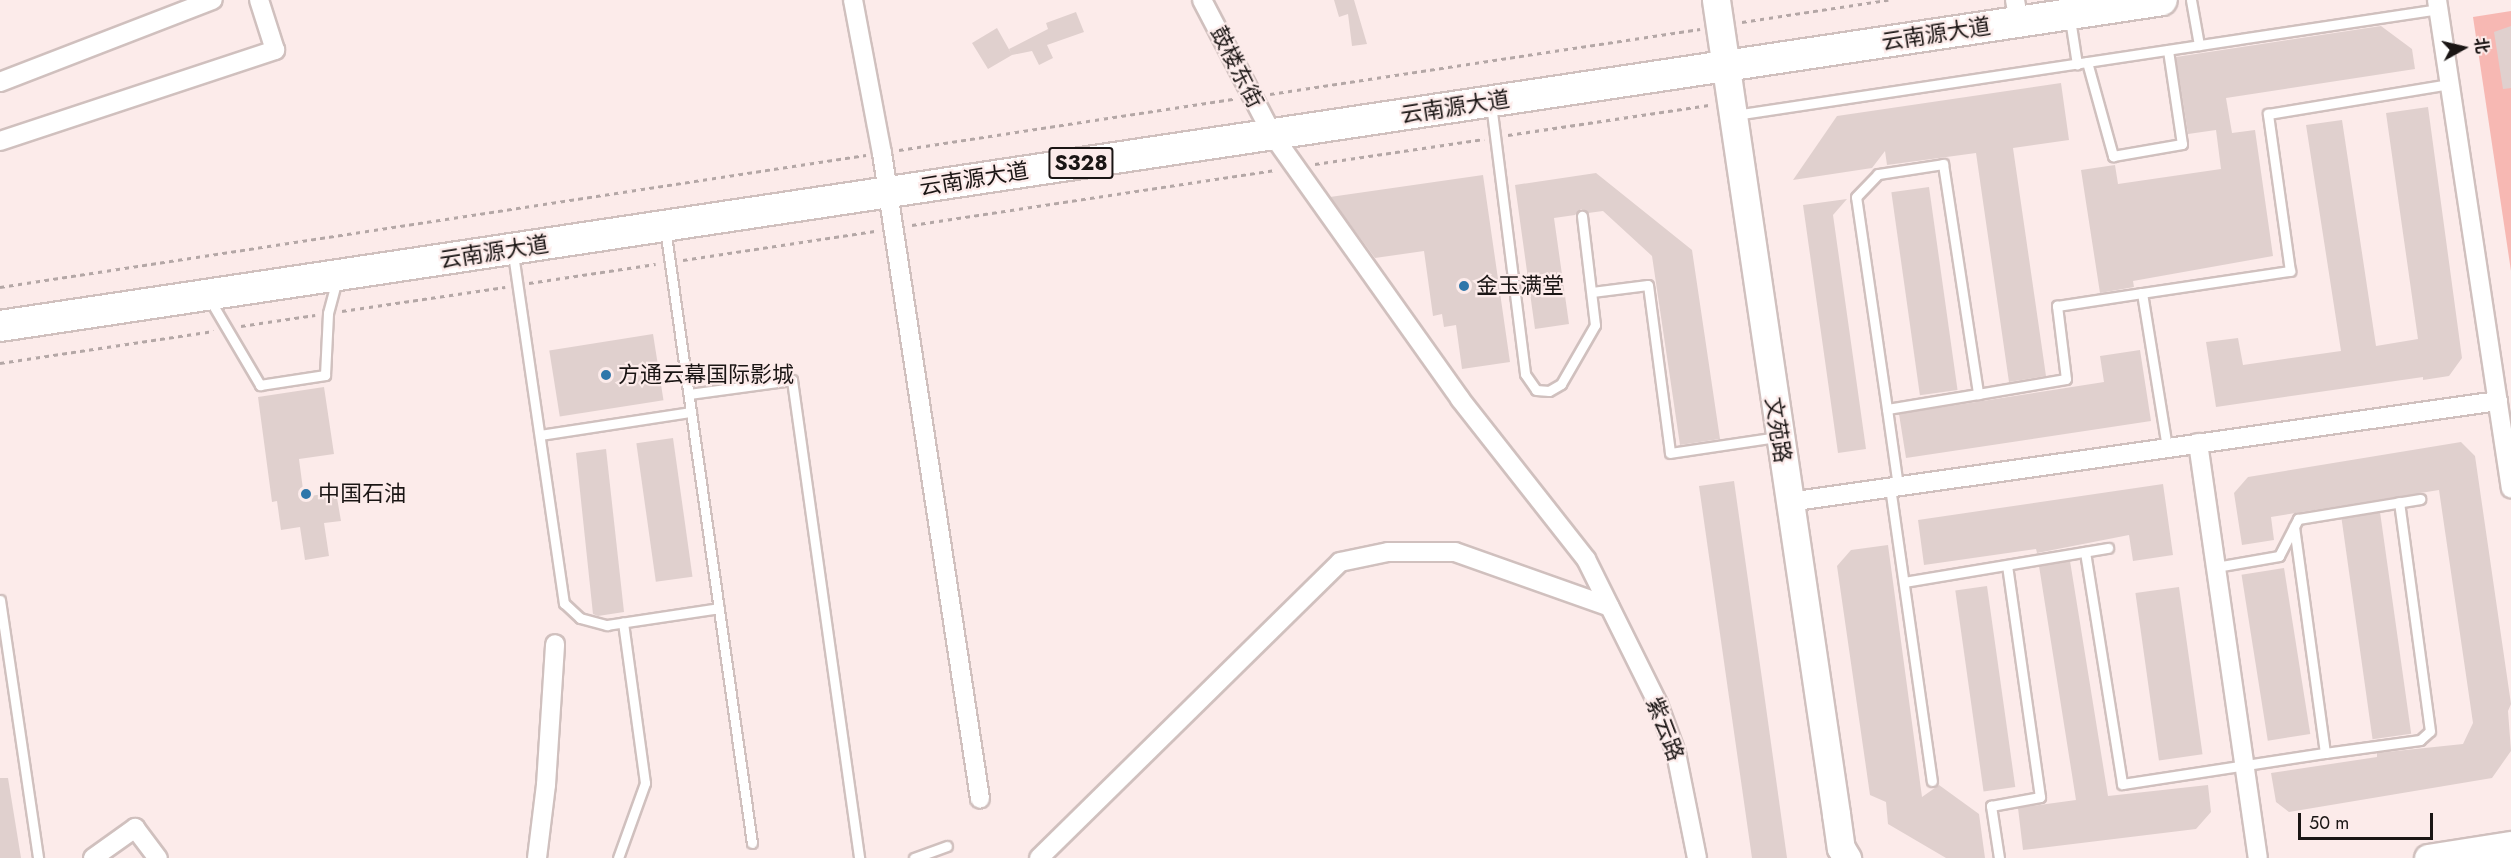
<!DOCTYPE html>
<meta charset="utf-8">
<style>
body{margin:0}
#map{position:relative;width:2511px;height:858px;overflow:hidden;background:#fcebea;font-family:Jost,"Noto Sans SC",sans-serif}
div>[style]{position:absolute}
.green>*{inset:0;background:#f7b8b3}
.building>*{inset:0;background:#e0d0ce;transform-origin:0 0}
.path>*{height:3px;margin-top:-1.5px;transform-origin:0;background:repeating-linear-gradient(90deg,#b4a7a6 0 4.5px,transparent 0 9px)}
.roads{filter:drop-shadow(2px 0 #d0c0be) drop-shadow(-2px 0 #d0c0be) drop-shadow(0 2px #d0c0be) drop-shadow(0 -2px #d0c0be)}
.lane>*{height:9px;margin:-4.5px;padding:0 4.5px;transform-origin:4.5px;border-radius:4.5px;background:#fff}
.street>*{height:18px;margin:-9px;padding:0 9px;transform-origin:9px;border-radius:9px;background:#fff}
.secondary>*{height:27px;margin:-13.5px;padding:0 13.5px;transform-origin:13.5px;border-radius:13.5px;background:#fff}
.primary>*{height:30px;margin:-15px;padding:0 15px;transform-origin:15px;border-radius:15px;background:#fff}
.dots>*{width:16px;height:16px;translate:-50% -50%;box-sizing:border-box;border:3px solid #fcebea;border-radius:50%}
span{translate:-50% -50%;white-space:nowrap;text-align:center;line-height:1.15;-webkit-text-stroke:4.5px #fcebea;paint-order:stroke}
.shield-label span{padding:2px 4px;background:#fcebea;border:2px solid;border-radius:4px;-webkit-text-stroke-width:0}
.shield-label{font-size:21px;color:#1a1514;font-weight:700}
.street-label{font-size:22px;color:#1a1514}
.poi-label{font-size:22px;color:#1a1514}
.left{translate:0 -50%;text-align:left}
.north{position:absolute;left:2433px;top:18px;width:60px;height:60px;-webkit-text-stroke:4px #fcebea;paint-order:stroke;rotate:82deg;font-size:16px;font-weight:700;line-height:24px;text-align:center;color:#1a1514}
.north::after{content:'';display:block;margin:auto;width:21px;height:27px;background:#1a1514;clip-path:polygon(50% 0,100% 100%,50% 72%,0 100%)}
.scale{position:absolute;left:2298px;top:813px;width:135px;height:27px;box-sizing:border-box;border:3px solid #1a1514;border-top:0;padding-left:8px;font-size:18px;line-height:21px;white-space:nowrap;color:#1a1514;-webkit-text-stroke:4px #fcebea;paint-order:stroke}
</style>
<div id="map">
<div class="green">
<div style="clip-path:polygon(2511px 11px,2511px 271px,2473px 17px)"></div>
</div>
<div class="building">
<div style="clip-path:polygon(1334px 0,1354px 0,1367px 44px,1352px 46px,1348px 14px,1339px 17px)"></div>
<div style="clip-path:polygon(1076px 12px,1084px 32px,1047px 45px,1053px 58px,1039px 65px,1032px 51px,1012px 55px,988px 69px,972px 43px,997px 28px,1011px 53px,1009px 49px,1048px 29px,1046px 23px)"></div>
<div style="clip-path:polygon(2381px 26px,2412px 49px,2415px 69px,2226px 98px,2232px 133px,2255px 130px,2273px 256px,2133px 281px,2134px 287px,2100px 293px,2081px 170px,2115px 165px,2118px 184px,2221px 169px,2216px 130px,2188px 134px,2176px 57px)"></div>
<div style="clip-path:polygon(2511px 26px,2511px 88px,2503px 89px,2494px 32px)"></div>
<div style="clip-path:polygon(2061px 83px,2069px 140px,2013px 148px,2046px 376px,2009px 382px,1976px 153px,1887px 165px,1885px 151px,1872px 168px,1793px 180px,1837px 116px)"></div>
<div style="clip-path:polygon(2428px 107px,2462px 358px,2449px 376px,2423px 380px,2423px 377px,2216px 407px,2206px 342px,2238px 338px,2243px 365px,2341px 351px,2306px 125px,2342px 120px,2376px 346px,2418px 339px,2386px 113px)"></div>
<div style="clip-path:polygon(1596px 173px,1692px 250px,1720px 439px,1680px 445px,1652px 256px,1603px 211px,1588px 213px,1581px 209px,1575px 215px,1554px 218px,1569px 324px,1535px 329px,1515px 185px)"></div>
<div style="clip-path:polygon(1483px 175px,1510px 362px,1462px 369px,1456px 325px,1444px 327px,1442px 314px,1433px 316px,1424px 251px,1375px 258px,1330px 197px)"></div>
<div style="left:1929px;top:187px;width:205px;height:38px;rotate:82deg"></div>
<div style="clip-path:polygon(1847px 199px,1833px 215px,1866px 449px,1838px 453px,1803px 205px)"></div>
<div style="left:653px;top:334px;width:67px;height:105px;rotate:81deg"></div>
<div style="clip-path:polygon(2140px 350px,2151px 421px,1906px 458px,1899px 414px,2104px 382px,2100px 356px)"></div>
<div style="clip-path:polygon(324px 387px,334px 454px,299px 459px,304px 497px,336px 492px,341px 521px,324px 523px,329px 556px,305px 560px,300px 527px,281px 530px,277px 501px,272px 502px,258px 397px)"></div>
<div style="left:673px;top:438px;width:140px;height:37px;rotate:82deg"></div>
<div style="clip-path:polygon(2461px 442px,2475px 456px,2511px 704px,2508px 711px,2511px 751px,2492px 778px,2289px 812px,2276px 802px,2271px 773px,2377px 757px,2377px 753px,2463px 744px,2473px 723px,2439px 490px,2271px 517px,2274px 540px,2242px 545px,2234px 493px,2248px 477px)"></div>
<div style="clip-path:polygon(606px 449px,624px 612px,598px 616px,593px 614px,576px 453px)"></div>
<div style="clip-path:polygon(1734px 481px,1764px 693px,1787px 858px,1752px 858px,1728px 690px,1699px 486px)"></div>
<div style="clip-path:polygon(2163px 484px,2173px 555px,2133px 561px,2129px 535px,2037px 553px,2036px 549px,1924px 565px,1918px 520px)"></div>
<div style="left:2380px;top:512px;width:224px;height:39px;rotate:82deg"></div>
<div style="clip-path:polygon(1888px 545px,1922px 797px,1939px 785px,1979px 814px,1985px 858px,1946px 858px,1888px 824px,1886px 802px,1870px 795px,1837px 566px,1851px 550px)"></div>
<div style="clip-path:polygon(2070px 561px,2108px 796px,2208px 785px,2211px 812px,2196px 829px,2023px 850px,2018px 808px,2076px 800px,2039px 566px)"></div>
<div style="left:2284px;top:568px;width:168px;height:43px;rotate:81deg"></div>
<div style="left:1987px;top:586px;width:203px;height:32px;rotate:82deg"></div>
<div style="left:2179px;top:587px;width:169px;height:44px;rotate:82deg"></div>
<div style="clip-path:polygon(0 778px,8px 778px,21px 858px,0 858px)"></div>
</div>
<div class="path">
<div style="left:1742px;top:22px;width:148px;rotate:-8.6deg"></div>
<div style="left:1270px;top:94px;width:435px;rotate:-8.6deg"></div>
<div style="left:1508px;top:135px;width:203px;rotate:-8.5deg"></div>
<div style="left:899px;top:150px;width:339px;rotate:-8.7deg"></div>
<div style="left:1315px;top:164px;width:171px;rotate:-8.4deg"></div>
<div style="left:912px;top:225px;width:368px;rotate:-8.6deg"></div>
<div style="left:683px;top:260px;width:194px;rotate:-8.6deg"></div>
<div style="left:529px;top:283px;width:128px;rotate:-8.5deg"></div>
<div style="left:0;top:287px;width:876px;rotate:-8.67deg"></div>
<div style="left:342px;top:311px;width:165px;rotate:-8.4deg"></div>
<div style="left:241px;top:326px;width:75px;rotate:-8.5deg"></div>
<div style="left:0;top:363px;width:216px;rotate:-8.5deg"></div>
</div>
<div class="roads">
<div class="lane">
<div style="left:2191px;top:0;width:46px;rotate:79.9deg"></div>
<div style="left:2070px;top:19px;width:46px;rotate:81.2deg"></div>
<div style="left:2087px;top:62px;width:98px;rotate:74.5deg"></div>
<div style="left:2113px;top:156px;width:70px;rotate:-9.9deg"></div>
<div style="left:2182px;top:144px;width:95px;rotate:-98.5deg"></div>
<div style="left:1491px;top:104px;width:272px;rotate:82.8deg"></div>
<div style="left:1525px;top:374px;width:19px;rotate:55deg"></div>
<div style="left:1536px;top:390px;width:13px;rotate:4deg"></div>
<div style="left:1549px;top:391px;width:14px;rotate:-30deg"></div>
<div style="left:1561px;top:384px;width:68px;rotate:-60deg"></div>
<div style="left:1595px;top:325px;width:110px;rotate:-96.8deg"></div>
<div style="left:1735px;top:115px;width:712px;rotate:-8.56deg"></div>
<div style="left:665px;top:228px;width:621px;rotate:81.95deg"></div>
<div style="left:513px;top:254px;width:353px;rotate:81.7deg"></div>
<div style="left:564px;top:603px;width:22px;rotate:43deg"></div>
<div style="left:580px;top:618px;width:28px;rotate:15deg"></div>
<div style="left:607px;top:625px;width:113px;rotate:-8.6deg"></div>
<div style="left:1592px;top:292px;width:56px;rotate:-7.1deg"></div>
<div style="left:1648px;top:285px;width:169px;rotate:82.5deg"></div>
<div style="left:1670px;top:453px;width:108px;rotate:-8.5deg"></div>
<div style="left:2142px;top:293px;width:150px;rotate:-8.5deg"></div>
<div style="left:2290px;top:271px;width:159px;rotate:-98deg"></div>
<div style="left:2268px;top:114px;width:184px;rotate:-9.4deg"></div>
<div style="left:210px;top:300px;width:99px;rotate:59.5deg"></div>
<div style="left:260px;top:385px;width:66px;rotate:-8.7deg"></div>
<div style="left:325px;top:375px;width:62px;rotate:-87.2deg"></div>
<div style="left:328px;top:313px;width:35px;rotate:-75deg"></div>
<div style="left:689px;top:394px;width:104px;rotate:-7.7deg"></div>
<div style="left:792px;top:380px;width:483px;rotate:82deg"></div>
<div style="left:1978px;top:394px;width:92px;rotate:170.6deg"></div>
<div style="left:1887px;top:409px;width:214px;rotate:-98.3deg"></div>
<div style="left:1856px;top:197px;width:32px;rotate:-46deg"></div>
<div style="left:1878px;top:174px;width:66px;rotate:-8.7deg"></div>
<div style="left:1943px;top:164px;width:233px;rotate:81.3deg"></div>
<div style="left:1978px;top:394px;width:89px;rotate:-9.7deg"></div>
<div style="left:2066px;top:379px;width:74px;rotate:-97deg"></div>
<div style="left:2057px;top:306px;width:86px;rotate:-8.7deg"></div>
<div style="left:2142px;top:293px;width:157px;rotate:80.8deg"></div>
<div style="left:1887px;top:409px;width:78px;rotate:81.9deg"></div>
<div style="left:540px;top:435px;width:153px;rotate:-8.7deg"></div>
<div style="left:1890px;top:487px;width:297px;rotate:81.9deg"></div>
<div style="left:2085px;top:552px;width:235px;rotate:80.9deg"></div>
<div style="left:2122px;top:784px;width:205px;rotate:-8.7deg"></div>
<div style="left:2325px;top:753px;width:228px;rotate:-97.8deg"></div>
<div style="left:2216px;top:567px;width:64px;rotate:-9.9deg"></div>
<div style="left:2279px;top:556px;width:42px;rotate:-62.8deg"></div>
<div style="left:2298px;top:519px;width:124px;rotate:-9.3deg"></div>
<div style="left:1904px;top:582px;width:207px;rotate:-9.5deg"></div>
<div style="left:0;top:600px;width:261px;rotate:81.6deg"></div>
<div style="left:2325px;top:753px;width:96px;rotate:-7.8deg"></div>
<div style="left:2420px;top:740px;width:13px;rotate:-42deg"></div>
<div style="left:2430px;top:731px;width:231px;rotate:-97.7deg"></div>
<div style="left:618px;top:858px;width:80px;rotate:-70.2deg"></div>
<div style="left:645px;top:783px;width:162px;rotate:-97.8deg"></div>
<div style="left:914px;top:858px;width:35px;rotate:-20deg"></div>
<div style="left:1999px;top:858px;width:53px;rotate:-98.7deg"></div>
<div style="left:1991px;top:806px;width:50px;rotate:-10.4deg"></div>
<div style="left:2040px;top:797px;width:234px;rotate:-98.1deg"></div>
</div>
<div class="street">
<div style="left:853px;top:0;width:156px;rotate:79.3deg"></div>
<div style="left:882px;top:153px;width:653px;rotate:81.37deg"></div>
<div style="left:1202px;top:0;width:151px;rotate:62.4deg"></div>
<div style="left:1272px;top:134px;width:325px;rotate:54.6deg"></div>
<div style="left:1460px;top:399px;width:204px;rotate:51.8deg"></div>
<div style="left:1586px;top:559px;width:162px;rotate:63.6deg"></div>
<div style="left:1658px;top:704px;width:52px;rotate:69.8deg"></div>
<div style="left:1676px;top:753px;width:107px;rotate:78.7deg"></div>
<div style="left:2015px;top:0;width:22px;rotate:80deg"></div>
<div style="left:2437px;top:0;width:494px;rotate:81.4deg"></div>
<div style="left:0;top:82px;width:228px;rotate:-21.1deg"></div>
<div style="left:0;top:141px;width:290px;rotate:-18.3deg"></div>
<div style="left:275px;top:50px;width:52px;rotate:-107.7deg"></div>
<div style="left:2198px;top:443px;width:419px;rotate:81.8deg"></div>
<div style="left:1789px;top:502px;width:716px;rotate:-8.11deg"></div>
<div style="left:93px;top:858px;width:52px;rotate:-35.5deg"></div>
<div style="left:135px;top:828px;width:38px;rotate:53deg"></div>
<div style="left:537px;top:858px;width:74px;rotate:-83deg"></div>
<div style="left:546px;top:785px;width:141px;rotate:-86.3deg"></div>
<div style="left:1039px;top:858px;width:422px;rotate:-44.5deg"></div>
<div style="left:1340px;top:562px;width:49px;rotate:-11.8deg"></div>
<div style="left:1388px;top:552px;width:67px"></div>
<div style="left:1455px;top:552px;width:164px;rotate:19.5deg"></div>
</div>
<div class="secondary">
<div style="left:1716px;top:0;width:823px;rotate:81.61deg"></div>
<div style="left:1836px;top:814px;width:34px;rotate:82deg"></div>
<div style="left:1841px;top:848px;width:12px;rotate:59deg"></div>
<div style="left:2428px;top:858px;width:84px;rotate:-8.9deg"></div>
</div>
<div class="primary">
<div style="left:0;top:326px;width:2186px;rotate:-8.57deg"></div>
</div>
</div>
<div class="dots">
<div style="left:1464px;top:286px;background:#2e76aa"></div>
<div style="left:606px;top:375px;background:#2e76aa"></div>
<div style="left:306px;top:494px;background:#2e76aa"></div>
</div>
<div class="shield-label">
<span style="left:1081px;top:163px">S328</span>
</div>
<div class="street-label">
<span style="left:1936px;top:34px;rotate:-9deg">云南源大道</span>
<span style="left:1237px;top:67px;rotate:63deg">鼓楼东街</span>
<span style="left:1455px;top:107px;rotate:-9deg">云南源大道</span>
<span style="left:974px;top:179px;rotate:-9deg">云南源大道</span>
<span style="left:494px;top:252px;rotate:-9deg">云南源大道</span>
<span style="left:1778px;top:430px;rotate:81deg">文苑路</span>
<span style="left:1665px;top:729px;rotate:69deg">紫云路</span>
</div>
<div class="poi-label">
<span class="left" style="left:1476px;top:286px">金玉满堂</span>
<span class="left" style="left:618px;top:375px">方通云幕国际影城</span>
<span class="left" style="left:318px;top:494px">中国石油</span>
</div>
<div class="north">北</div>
<div class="scale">50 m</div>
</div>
